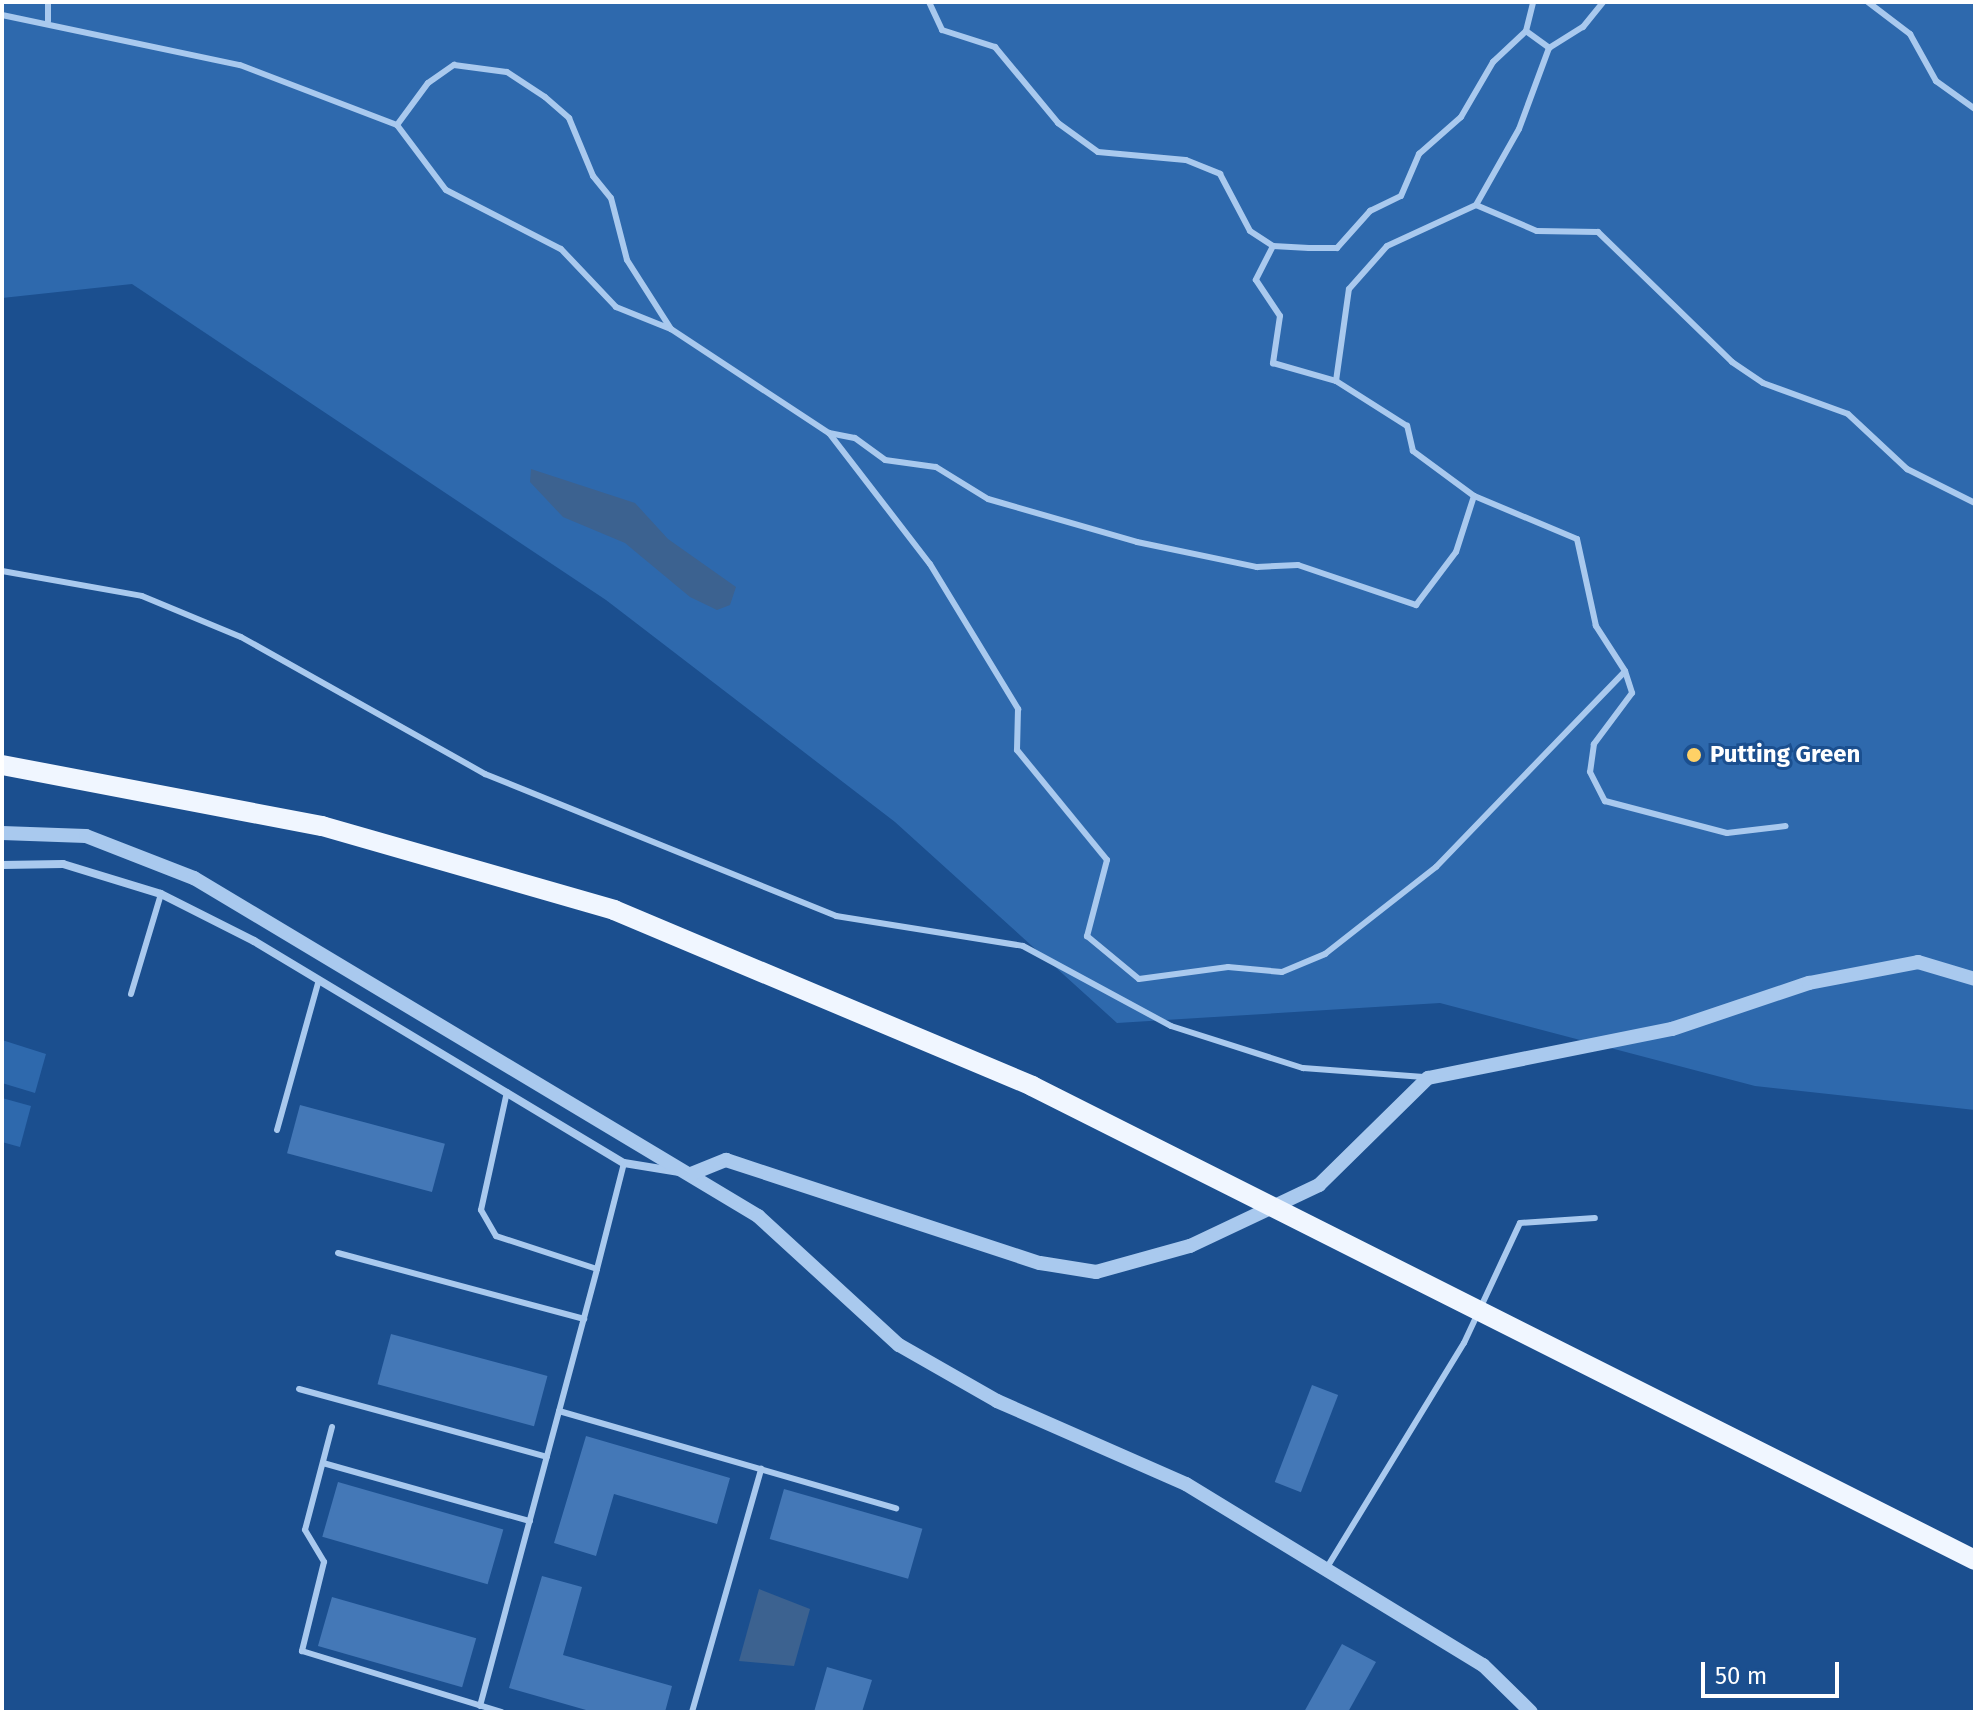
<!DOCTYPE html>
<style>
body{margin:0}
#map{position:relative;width:1977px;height:1714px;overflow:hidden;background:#1b4f8f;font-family:"Fira Sans",sans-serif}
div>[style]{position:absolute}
.green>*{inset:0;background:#2e69ad}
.water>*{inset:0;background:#3c6290}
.building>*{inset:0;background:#4478b7;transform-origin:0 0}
.service>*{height:6px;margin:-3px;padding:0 3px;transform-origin:3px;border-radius:3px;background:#a9c9ee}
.minor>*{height:8px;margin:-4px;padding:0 4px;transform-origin:4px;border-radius:4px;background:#a9c9ee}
.tertiary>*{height:14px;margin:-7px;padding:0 7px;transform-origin:7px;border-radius:7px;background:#a9c9ee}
.primary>*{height:20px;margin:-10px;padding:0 10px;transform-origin:10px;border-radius:10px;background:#f0f6ff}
.dots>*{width:22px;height:22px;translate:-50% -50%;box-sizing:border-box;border:4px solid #1b4f8f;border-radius:50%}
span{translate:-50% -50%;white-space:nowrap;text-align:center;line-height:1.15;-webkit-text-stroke:6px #1b4f8f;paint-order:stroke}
.poi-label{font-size:24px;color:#fff;font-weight:700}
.left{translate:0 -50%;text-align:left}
.frame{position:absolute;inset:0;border:4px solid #fff;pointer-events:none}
.scale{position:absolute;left:1701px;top:1662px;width:138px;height:36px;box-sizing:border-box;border:4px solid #fff;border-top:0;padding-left:10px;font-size:24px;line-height:28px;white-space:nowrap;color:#fff;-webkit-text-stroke:6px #1b4f8f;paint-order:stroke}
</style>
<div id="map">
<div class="green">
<div style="clip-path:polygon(2px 2px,1975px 2px,1975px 1110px,1755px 1086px,1440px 1003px,1117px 1023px,895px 822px,606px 600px,132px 284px,2px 298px)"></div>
<div style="clip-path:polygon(2px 1040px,46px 1054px,35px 1093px,2px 1083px)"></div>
<div style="clip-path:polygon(2px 1098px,31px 1106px,20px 1147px,2px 1142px)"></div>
</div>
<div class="water">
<div style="clip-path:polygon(531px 469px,635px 503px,668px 539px,736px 587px,730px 605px,717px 610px,690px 597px,625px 543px,563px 517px,530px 482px)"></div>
<div style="clip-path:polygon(759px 1589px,810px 1609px,794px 1666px,739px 1661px)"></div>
</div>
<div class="building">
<div style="left:300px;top:1105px;width:150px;height:50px;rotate:15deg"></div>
<div style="left:391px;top:1334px;width:162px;height:52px;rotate:15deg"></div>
<div style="left:1312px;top:1385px;width:28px;height:104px;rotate:21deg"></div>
<div style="clip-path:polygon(586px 1436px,730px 1478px,717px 1524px,614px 1494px,596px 1556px,554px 1543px)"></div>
<div style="left:338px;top:1482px;width:172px;height:57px;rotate:16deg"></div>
<div style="left:784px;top:1489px;width:144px;height:52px;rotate:16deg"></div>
<div style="clip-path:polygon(542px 1576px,582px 1587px,563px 1655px,672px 1686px,665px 1712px,593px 1712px,509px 1688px)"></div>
<div style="left:332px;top:1597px;width:150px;height:51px;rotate:16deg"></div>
<div style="clip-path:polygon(1342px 1644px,1376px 1662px,1348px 1712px,1304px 1712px)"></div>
<div style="clip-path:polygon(827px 1667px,872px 1680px,862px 1712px,814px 1712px)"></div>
</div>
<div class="service">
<div style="left:929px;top:2px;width:31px;rotate:65deg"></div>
<div style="left:942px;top:30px;width:56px;rotate:17.8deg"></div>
<div style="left:995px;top:47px;width:99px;rotate:50.3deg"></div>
<div style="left:1058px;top:123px;width:49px;rotate:35.9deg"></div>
<div style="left:1098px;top:152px;width:88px;rotate:5.2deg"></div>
<div style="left:1186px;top:160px;width:37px;rotate:22deg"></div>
<div style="left:1220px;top:174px;width:64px;rotate:62.2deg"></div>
<div style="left:1250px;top:231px;width:27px;rotate:33deg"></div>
<div style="left:1273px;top:246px;width:36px;rotate:3deg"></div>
<div style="left:1309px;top:248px;width:28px"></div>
<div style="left:1337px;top:248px;width:50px;rotate:-48.3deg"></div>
<div style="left:1370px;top:211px;width:34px;rotate:-26deg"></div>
<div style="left:1401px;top:196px;width:46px;rotate:-66.8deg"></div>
<div style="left:1419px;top:154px;width:56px;rotate:-41.4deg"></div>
<div style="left:1461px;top:117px;width:64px;rotate:-59.8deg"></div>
<div style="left:1493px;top:62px;width:45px;rotate:-43.2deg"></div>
<div style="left:1526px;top:31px;width:30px;rotate:-76deg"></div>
<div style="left:1868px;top:2px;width:53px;rotate:37.3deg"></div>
<div style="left:1910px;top:34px;width:54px;rotate:61deg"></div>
<div style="left:1936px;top:81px;width:48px;rotate:35.7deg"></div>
<div style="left:2px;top:15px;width:243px;rotate:11.9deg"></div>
<div style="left:240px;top:65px;width:168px;rotate:20.9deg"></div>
<div style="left:397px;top:125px;width:81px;rotate:53deg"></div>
<div style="left:446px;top:190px;width:129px;rotate:27.2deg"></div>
<div style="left:561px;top:249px;width:80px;rotate:46.5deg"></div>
<div style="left:616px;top:307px;width:59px;rotate:21.8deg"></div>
<div style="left:671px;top:329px;width:189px;rotate:33.4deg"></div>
<div style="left:829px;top:433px;width:165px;rotate:52.4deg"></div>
<div style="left:930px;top:564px;width:170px;rotate:58.7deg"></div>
<div style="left:1018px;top:709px;width:41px;rotate:91.4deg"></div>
<div style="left:1017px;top:750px;width:142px;rotate:50.7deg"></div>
<div style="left:1107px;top:860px;width:79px;rotate:104.7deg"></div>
<div style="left:1087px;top:936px;width:67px;rotate:39.6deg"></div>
<div style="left:1139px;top:979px;width:90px;rotate:-7.7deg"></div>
<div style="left:1228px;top:967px;width:54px;rotate:5.3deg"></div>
<div style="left:1282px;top:972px;width:47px;rotate:-22.7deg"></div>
<div style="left:1325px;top:954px;width:141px;rotate:-38.1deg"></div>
<div style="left:1436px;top:867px;width:272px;rotate:-46deg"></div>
<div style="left:1625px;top:671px;width:54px;rotate:-122.8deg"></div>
<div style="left:1596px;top:626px;width:89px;rotate:-102.3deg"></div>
<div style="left:1577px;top:539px;width:112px;rotate:-157.3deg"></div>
<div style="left:1474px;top:496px;width:76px;rotate:-143.6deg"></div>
<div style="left:1413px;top:451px;width:26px;rotate:-103deg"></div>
<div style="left:1407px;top:426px;width:84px;rotate:-147.6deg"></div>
<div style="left:1336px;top:381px;width:93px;rotate:-82deg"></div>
<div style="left:1349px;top:289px;width:57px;rotate:-48.5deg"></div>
<div style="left:1387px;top:246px;width:98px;rotate:-24.7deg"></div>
<div style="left:1476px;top:205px;width:87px;rotate:-60.5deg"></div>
<div style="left:1519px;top:129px;width:86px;rotate:-69.7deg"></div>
<div style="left:1549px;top:48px;width:40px;rotate:-32deg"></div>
<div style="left:1583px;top:27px;width:32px;rotate:-51deg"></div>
<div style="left:48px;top:21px;width:19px;rotate:-90deg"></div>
<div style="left:1526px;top:31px;width:29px;rotate:36deg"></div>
<div style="left:397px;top:125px;width:52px;rotate:-53.6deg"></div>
<div style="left:428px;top:83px;width:32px;rotate:-35deg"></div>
<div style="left:454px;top:65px;width:53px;rotate:7.5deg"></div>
<div style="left:507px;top:72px;width:45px;rotate:33.3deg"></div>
<div style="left:545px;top:97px;width:32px;rotate:41deg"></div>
<div style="left:569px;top:118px;width:63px;rotate:67.5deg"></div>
<div style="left:593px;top:176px;width:28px;rotate:51deg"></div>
<div style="left:611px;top:198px;width:64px;rotate:75.5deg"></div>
<div style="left:627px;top:260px;width:82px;rotate:57.5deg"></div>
<div style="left:1476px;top:205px;width:66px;rotate:23.1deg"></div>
<div style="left:1537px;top:231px;width:61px;rotate:0.9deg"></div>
<div style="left:1598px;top:232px;width:187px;rotate:44.1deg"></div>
<div style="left:1732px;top:362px;width:37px;rotate:34deg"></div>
<div style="left:1763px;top:383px;width:90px;rotate:20deg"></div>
<div style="left:1848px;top:414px;width:81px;rotate:43deg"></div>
<div style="left:1907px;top:469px;width:76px;rotate:26.6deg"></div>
<div style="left:1273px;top:246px;width:38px;rotate:117deg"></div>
<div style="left:1256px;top:280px;width:43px;rotate:56.3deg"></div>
<div style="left:1280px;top:316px;width:48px;rotate:98.5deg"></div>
<div style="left:1273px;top:363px;width:66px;rotate:15.9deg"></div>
<div style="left:829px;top:433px;width:26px;rotate:11deg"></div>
<div style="left:855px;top:438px;width:37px;rotate:36deg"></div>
<div style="left:885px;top:460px;width:51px;rotate:7.8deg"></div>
<div style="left:936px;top:467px;width:61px;rotate:31.6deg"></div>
<div style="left:988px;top:499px;width:155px;rotate:16.1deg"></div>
<div style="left:1137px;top:542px;width:123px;rotate:11.8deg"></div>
<div style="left:1257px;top:567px;width:41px;rotate:-2.8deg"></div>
<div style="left:1298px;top:565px;width:125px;rotate:18.7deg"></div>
<div style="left:1416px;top:605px;width:66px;rotate:-53deg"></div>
<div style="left:1456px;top:552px;width:59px;rotate:-72.2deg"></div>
<div style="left:2px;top:571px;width:142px;rotate:10.1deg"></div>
<div style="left:142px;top:596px;width:107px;rotate:22.5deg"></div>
<div style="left:241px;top:637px;width:280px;rotate:29.3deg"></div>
<div style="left:485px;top:774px;width:379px;rotate:22deg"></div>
<div style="left:836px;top:916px;width:189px;rotate:9.1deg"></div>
<div style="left:1023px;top:946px;width:168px;rotate:28.4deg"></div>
<div style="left:1171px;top:1026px;width:139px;rotate:17.7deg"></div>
<div style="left:1303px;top:1068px;width:121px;rotate:4.3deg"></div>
<div style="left:1625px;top:671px;width:23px;rotate:72deg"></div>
<div style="left:1632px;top:693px;width:64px;rotate:126.7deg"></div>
<div style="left:1594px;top:744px;width:28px;rotate:98deg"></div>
<div style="left:1590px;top:772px;width:33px;rotate:63deg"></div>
<div style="left:1605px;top:801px;width:126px;rotate:14.7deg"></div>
<div style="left:1727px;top:833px;width:59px;rotate:-6.8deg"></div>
<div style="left:131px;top:994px;width:104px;rotate:-73.3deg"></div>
<div style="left:277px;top:1130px;width:156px;rotate:-74.4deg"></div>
<div style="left:338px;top:1253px;width:255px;rotate:15deg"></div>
<div style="left:597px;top:1269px;width:109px;rotate:-75.7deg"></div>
<div style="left:299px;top:1389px;width:257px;rotate:15.3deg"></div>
<div style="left:559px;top:1411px;width:351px;rotate:16.1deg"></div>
<div style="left:332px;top:1427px;width:106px;rotate:104.7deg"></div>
<div style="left:305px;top:1530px;width:37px;rotate:59deg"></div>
<div style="left:324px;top:1562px;width:92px;rotate:103.9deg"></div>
<div style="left:302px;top:1651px;width:209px;rotate:17deg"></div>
<div style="left:323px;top:1463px;width:215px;rotate:15.7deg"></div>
<div style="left:1326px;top:1569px;width:265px;rotate:-58.6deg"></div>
<div style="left:1464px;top:1343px;width:132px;rotate:-65deg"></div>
<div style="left:1520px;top:1223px;width:75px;rotate:-3.8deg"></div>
<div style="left:480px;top:1706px;width:452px;rotate:-75deg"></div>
<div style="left:597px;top:1269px;width:106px;rotate:-161.9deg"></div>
<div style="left:496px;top:1236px;width:30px;rotate:-120deg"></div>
<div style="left:481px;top:1210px;width:121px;rotate:-77.6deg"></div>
<div style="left:692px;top:1712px;width:253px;rotate:-74.1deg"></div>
</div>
<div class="minor">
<div style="left:2px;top:865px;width:61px;rotate:-0.9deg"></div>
<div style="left:63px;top:864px;width:102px;rotate:17deg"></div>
<div style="left:161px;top:894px;width:104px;rotate:26.8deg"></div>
<div style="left:254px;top:941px;width:431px;rotate:31deg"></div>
<div style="left:624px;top:1163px;width:56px;rotate:9.3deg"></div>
</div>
<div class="tertiary">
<div style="left:2px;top:833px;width:84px;rotate:2deg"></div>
<div style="left:86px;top:836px;width:116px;rotate:21.3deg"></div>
<div style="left:194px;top:878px;width:658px;rotate:30.93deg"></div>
<div style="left:758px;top:1216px;width:191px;rotate:42.5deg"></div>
<div style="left:899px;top:1345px;width:113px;rotate:29.7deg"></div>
<div style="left:997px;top:1401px;width:206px;rotate:23.7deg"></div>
<div style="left:1186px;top:1484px;width:348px;rotate:31.4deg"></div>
<div style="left:1483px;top:1665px;width:67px;rotate:44.4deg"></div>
<div style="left:691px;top:1174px;width:38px;rotate:-22deg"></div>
<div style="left:726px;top:1160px;width:330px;rotate:18.2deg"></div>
<div style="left:1040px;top:1263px;width:57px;rotate:9.1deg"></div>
<div style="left:1096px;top:1272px;width:98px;rotate:-15.5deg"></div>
<div style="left:1190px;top:1246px;width:143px;rotate:-25.3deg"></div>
<div style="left:1319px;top:1185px;width:153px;rotate:-44.5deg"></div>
<div style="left:1428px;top:1078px;width:249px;rotate:-11.4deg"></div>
<div style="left:1672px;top:1029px;width:145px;rotate:-18.6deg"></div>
<div style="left:1809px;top:983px;width:111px;rotate:-10.9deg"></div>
<div style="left:1918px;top:962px;width:59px;rotate:16.6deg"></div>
</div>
<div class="primary">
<div style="left:2px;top:765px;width:326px;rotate:10.8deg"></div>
<div style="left:322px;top:826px;width:304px;rotate:16deg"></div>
<div style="left:614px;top:910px;width:454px;rotate:22.8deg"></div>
<div style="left:1032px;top:1086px;width:1055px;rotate:26.69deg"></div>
</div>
<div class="dots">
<div style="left:1694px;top:755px;background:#ffd166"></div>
</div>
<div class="poi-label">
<span class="left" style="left:1710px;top:755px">Putting Green</span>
</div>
<div class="frame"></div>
<div class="scale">50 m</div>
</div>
